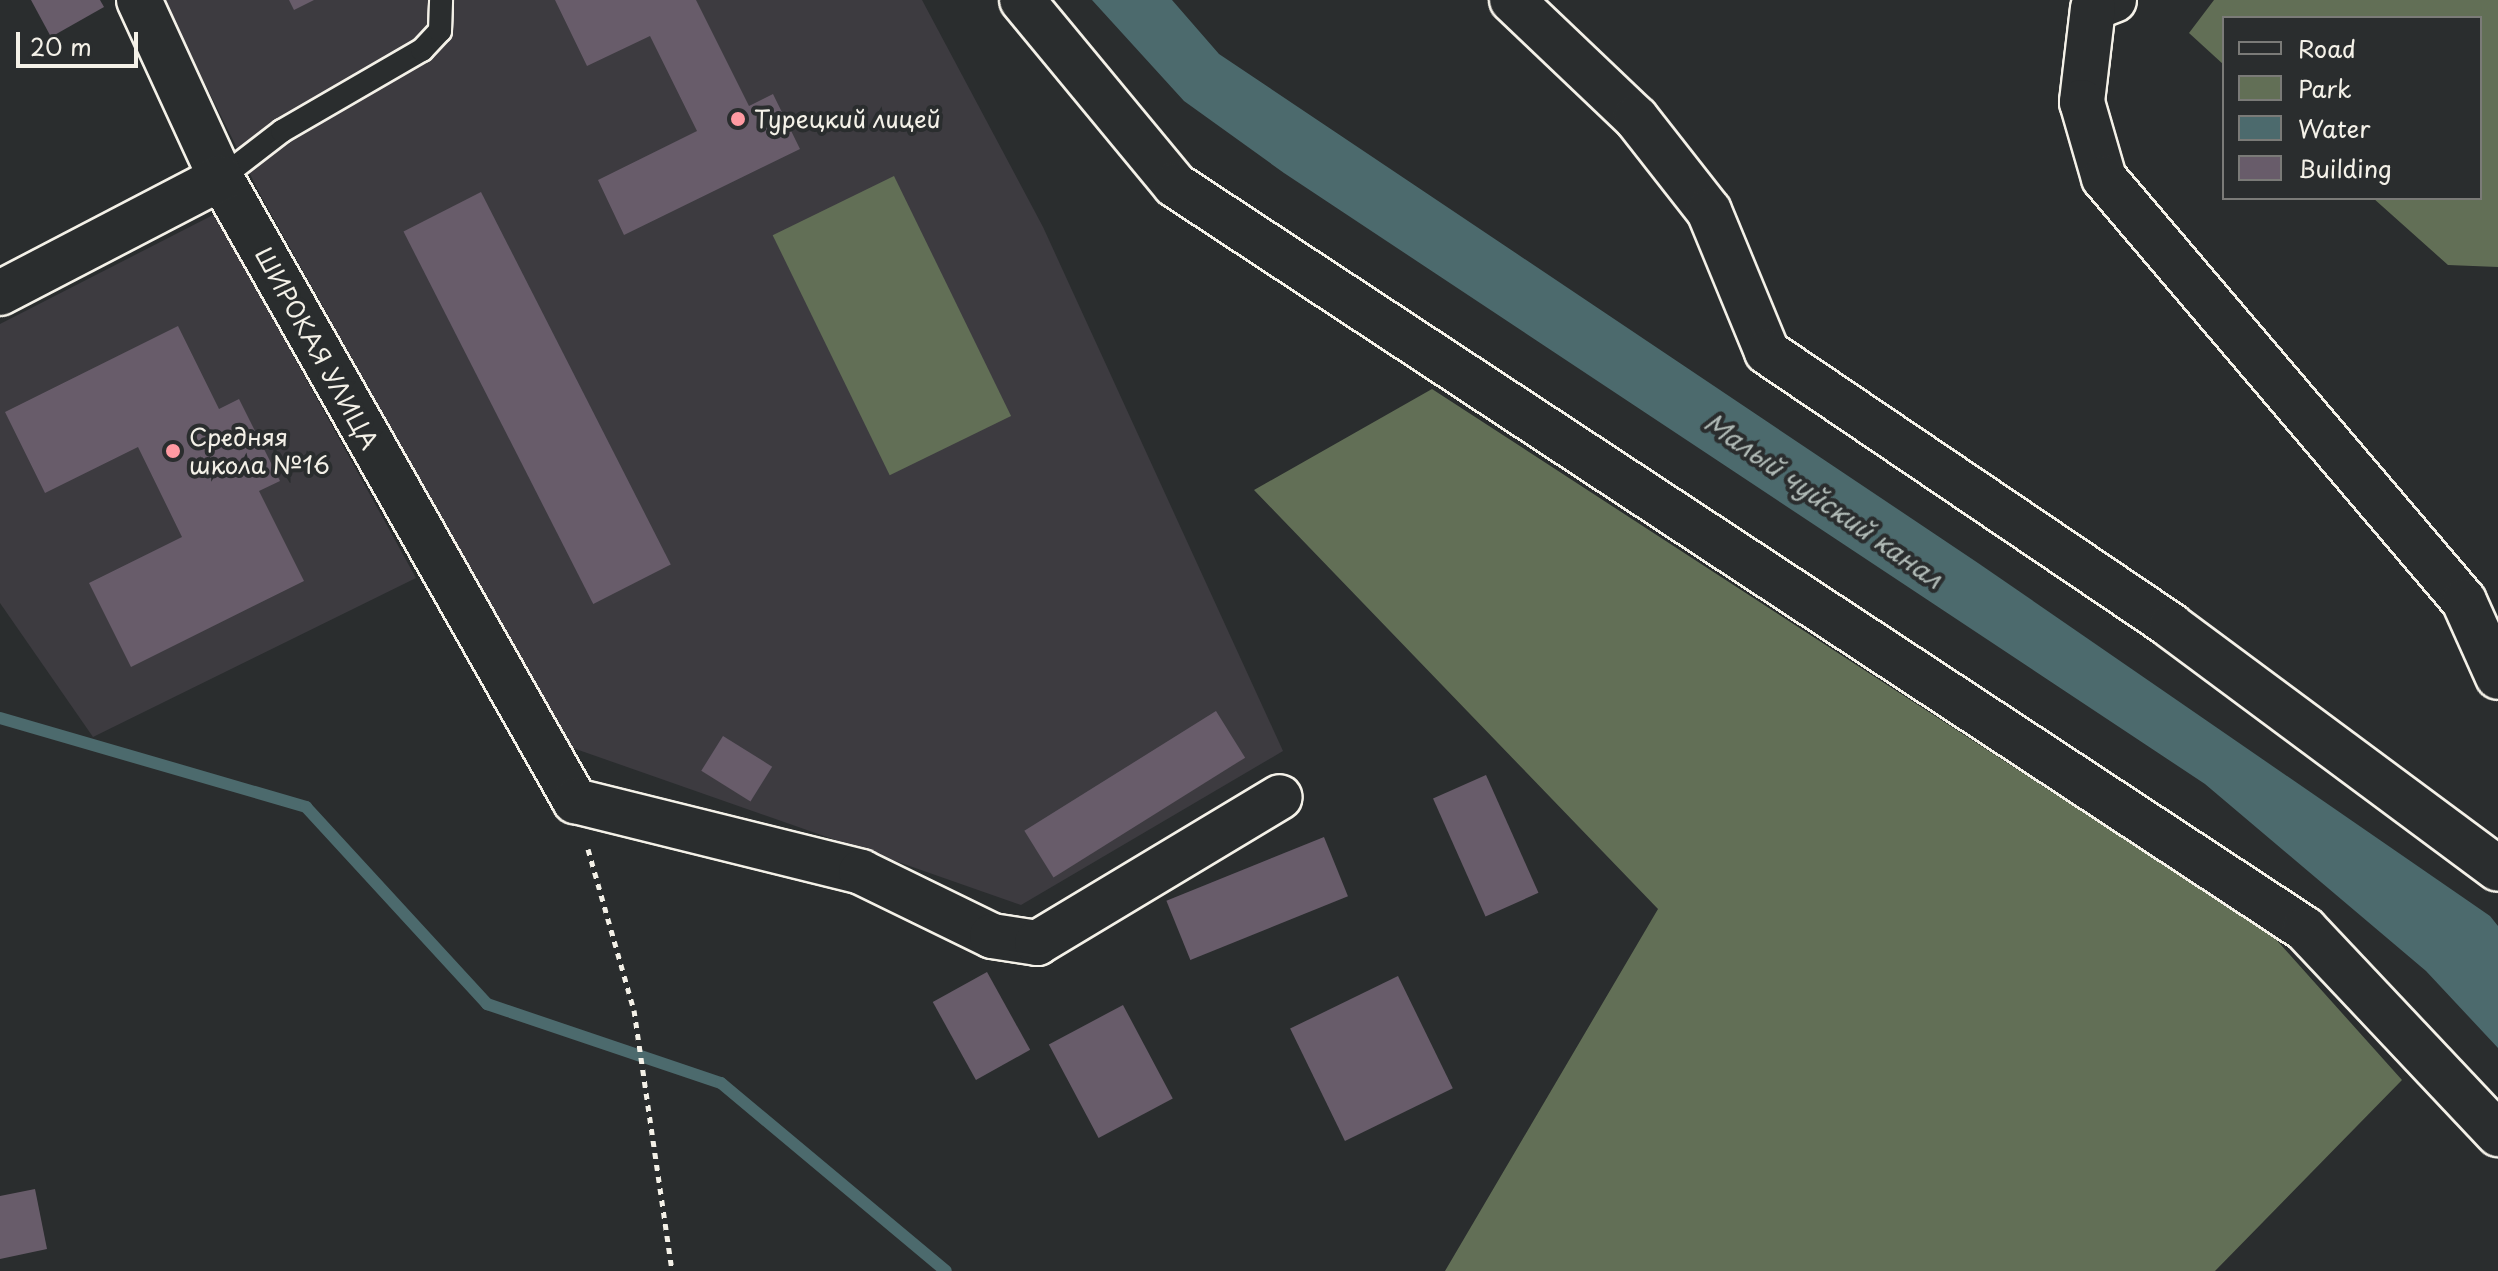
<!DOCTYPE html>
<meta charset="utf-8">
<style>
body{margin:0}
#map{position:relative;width:2498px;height:1271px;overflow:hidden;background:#2a2d2e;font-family:"Playpen Sans",sans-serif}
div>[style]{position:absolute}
.built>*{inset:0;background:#3d3b40}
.green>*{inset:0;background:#626f56;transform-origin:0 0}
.water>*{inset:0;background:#4c6a6d}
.stream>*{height:12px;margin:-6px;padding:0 6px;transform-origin:6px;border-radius:6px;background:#4c6a6d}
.building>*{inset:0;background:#685c6a;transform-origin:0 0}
.path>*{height:5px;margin-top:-2.5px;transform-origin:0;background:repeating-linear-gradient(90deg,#f4f1e8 0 6px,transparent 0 12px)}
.roads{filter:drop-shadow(2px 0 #f4f1e8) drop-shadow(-2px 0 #f4f1e8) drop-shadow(0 2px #f4f1e8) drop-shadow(0 -2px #f4f1e8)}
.service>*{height:22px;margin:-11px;padding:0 11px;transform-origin:11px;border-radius:11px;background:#2a2d2e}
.minor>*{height:44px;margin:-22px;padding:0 22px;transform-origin:22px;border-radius:22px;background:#2a2d2e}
.dots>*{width:22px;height:22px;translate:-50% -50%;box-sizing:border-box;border:4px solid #2a2d2e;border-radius:50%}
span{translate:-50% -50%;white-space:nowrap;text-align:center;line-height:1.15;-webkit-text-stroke:8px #2a2d2e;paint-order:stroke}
.poi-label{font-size:24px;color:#f4f1e8}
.left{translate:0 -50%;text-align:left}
.street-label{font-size:24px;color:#f4f1e8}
.water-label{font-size:26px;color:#b1bbb7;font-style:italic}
.legend{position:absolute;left:2222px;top:16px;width:260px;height:184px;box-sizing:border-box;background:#2a2d2e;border:2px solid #7b7b78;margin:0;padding:10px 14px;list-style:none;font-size:24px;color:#f4f1e8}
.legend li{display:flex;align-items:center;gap:16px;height:40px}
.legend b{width:40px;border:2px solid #7b7b78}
.scale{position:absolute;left:16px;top:32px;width:122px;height:36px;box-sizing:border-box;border:4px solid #f4f1e8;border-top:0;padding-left:10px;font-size:24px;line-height:28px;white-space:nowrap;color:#f4f1e8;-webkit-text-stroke:6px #2a2d2e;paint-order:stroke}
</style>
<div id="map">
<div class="built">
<div style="clip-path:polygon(163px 0,922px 0,1043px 227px,1283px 751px,1021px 905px,570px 747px,262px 198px)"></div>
<div style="clip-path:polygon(215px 214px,416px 578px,93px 737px,0 603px,0 324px)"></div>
</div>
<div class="green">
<div style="clip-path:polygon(2214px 0,2498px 0,2498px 267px,2448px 265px,2373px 198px,2480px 198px,2480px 18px,2224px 18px,2224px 65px,2189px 33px)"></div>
<div style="left:894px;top:176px;width:267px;height:135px;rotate:64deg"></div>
<div style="clip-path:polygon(1432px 389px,2272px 935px,2402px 1080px,2215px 1271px,1445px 1271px,1658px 909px,1254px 490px)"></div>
</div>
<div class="water">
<div style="clip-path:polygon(1092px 0,1172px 0,1219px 54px,1978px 563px,2490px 916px,2498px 926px,2498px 1048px,2426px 971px,2205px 784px,1284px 173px,1184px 101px)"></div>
</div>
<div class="stream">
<div style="left:0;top:718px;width:319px;rotate:16.2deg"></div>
<div style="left:306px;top:807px;width:268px;rotate:47.4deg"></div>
<div style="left:487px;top:1004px;width:247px;rotate:18.7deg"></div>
<div style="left:721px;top:1083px;width:293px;rotate:39.9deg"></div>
</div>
<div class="building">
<div style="clip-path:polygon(31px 0,100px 0,104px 7px,51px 37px)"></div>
<div style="clip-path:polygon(289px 0,314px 0,294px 10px)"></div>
<div style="clip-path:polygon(555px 0,696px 0,749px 106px,773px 94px,800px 149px,624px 235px,598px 180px,697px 131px,650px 36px,587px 66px)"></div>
<div style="left:481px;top:192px;width:418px;height:87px;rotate:63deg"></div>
<div style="clip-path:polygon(178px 326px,219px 409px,239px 399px,280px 481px,259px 491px,304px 581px,131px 667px,89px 583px,182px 537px,138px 447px,45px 493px,5px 412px)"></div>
<div style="left:1216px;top:711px;width:55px;height:226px;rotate:58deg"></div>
<div style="left:723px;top:736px;width:58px;height:41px;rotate:32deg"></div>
<div style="left:1486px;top:775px;width:129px;height:58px;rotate:66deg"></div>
<div style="left:1324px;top:837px;width:64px;height:170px;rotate:68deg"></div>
<div style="left:987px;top:972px;width:89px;height:62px;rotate:61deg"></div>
<div style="left:1398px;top:976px;width:125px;height:120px;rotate:64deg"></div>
<div style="left:1123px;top:1005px;width:106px;height:84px;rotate:62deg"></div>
<div style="clip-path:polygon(35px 1189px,47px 1249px,0 1259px,0 1196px)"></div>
</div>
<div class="path">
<div style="left:588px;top:849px;width:167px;rotate:74.1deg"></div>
<div style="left:634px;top:1010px;width:264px;rotate:81.7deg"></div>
</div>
<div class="roads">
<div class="service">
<div style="left:221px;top:178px;width:77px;rotate:-37.6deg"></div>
<div style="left:282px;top:131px;width:162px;rotate:-30.1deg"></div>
<div style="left:422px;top:50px;width:26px;rotate:-47deg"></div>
<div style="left:440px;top:31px;width:31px;rotate:-88deg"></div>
</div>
<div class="minor">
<div style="left:139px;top:0;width:196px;rotate:65.3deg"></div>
<div style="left:221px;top:178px;width:717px;rotate:60.39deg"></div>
<div style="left:575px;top:801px;width:295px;rotate:13.9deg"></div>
<div style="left:861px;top:872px;width:146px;rotate:26deg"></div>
<div style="left:992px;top:936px;width:46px;rotate:8.8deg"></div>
<div style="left:1037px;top:943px;width:283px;rotate:-31deg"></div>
<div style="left:1022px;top:0;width:240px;rotate:50.4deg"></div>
<div style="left:1175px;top:185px;width:1353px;rotate:33.36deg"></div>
<div style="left:2305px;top:929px;width:282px;rotate:46.7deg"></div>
<div style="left:1512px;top:0;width:171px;rotate:43.6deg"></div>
<div style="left:1636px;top:118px;width:118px;rotate:51.9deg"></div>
<div style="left:1709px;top:211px;width:152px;rotate:67.6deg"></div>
<div style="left:1767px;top:352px;width:488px;rotate:34.1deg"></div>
<div style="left:2171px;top:626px;width:407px;rotate:36.6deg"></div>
<div style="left:2114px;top:0;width:22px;rotate:159deg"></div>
<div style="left:2093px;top:8px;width:95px;rotate:96.7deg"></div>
<div style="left:2082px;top:102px;width:79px;rotate:73.9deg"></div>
<div style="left:2104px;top:178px;width:555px;rotate:49.6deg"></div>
<div style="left:2464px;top:601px;width:83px;rotate:65.9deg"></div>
<div style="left:0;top:293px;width:249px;rotate:-27.5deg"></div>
</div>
</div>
<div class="dots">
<div style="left:738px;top:119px;background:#ff9aa2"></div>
<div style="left:173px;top:451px;background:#ff9aa2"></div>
</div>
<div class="poi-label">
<span class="left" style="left:754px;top:119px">Турецкий лицей</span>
<span class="left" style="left:189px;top:451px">Средняя<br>школа №16</span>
</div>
<div class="street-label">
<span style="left:317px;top:348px;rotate:61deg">ШИРОКАЯ УЛИЦА</span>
</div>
<div class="water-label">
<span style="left:1824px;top:500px;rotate:35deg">Малый чуйский канал</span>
</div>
<ul class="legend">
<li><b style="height:10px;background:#2a2d2e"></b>Road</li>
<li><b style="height:22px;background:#626f56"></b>Park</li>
<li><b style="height:22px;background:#4c6a6d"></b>Water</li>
<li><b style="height:22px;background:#685c6a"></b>Building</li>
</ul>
<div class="scale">20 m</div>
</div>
